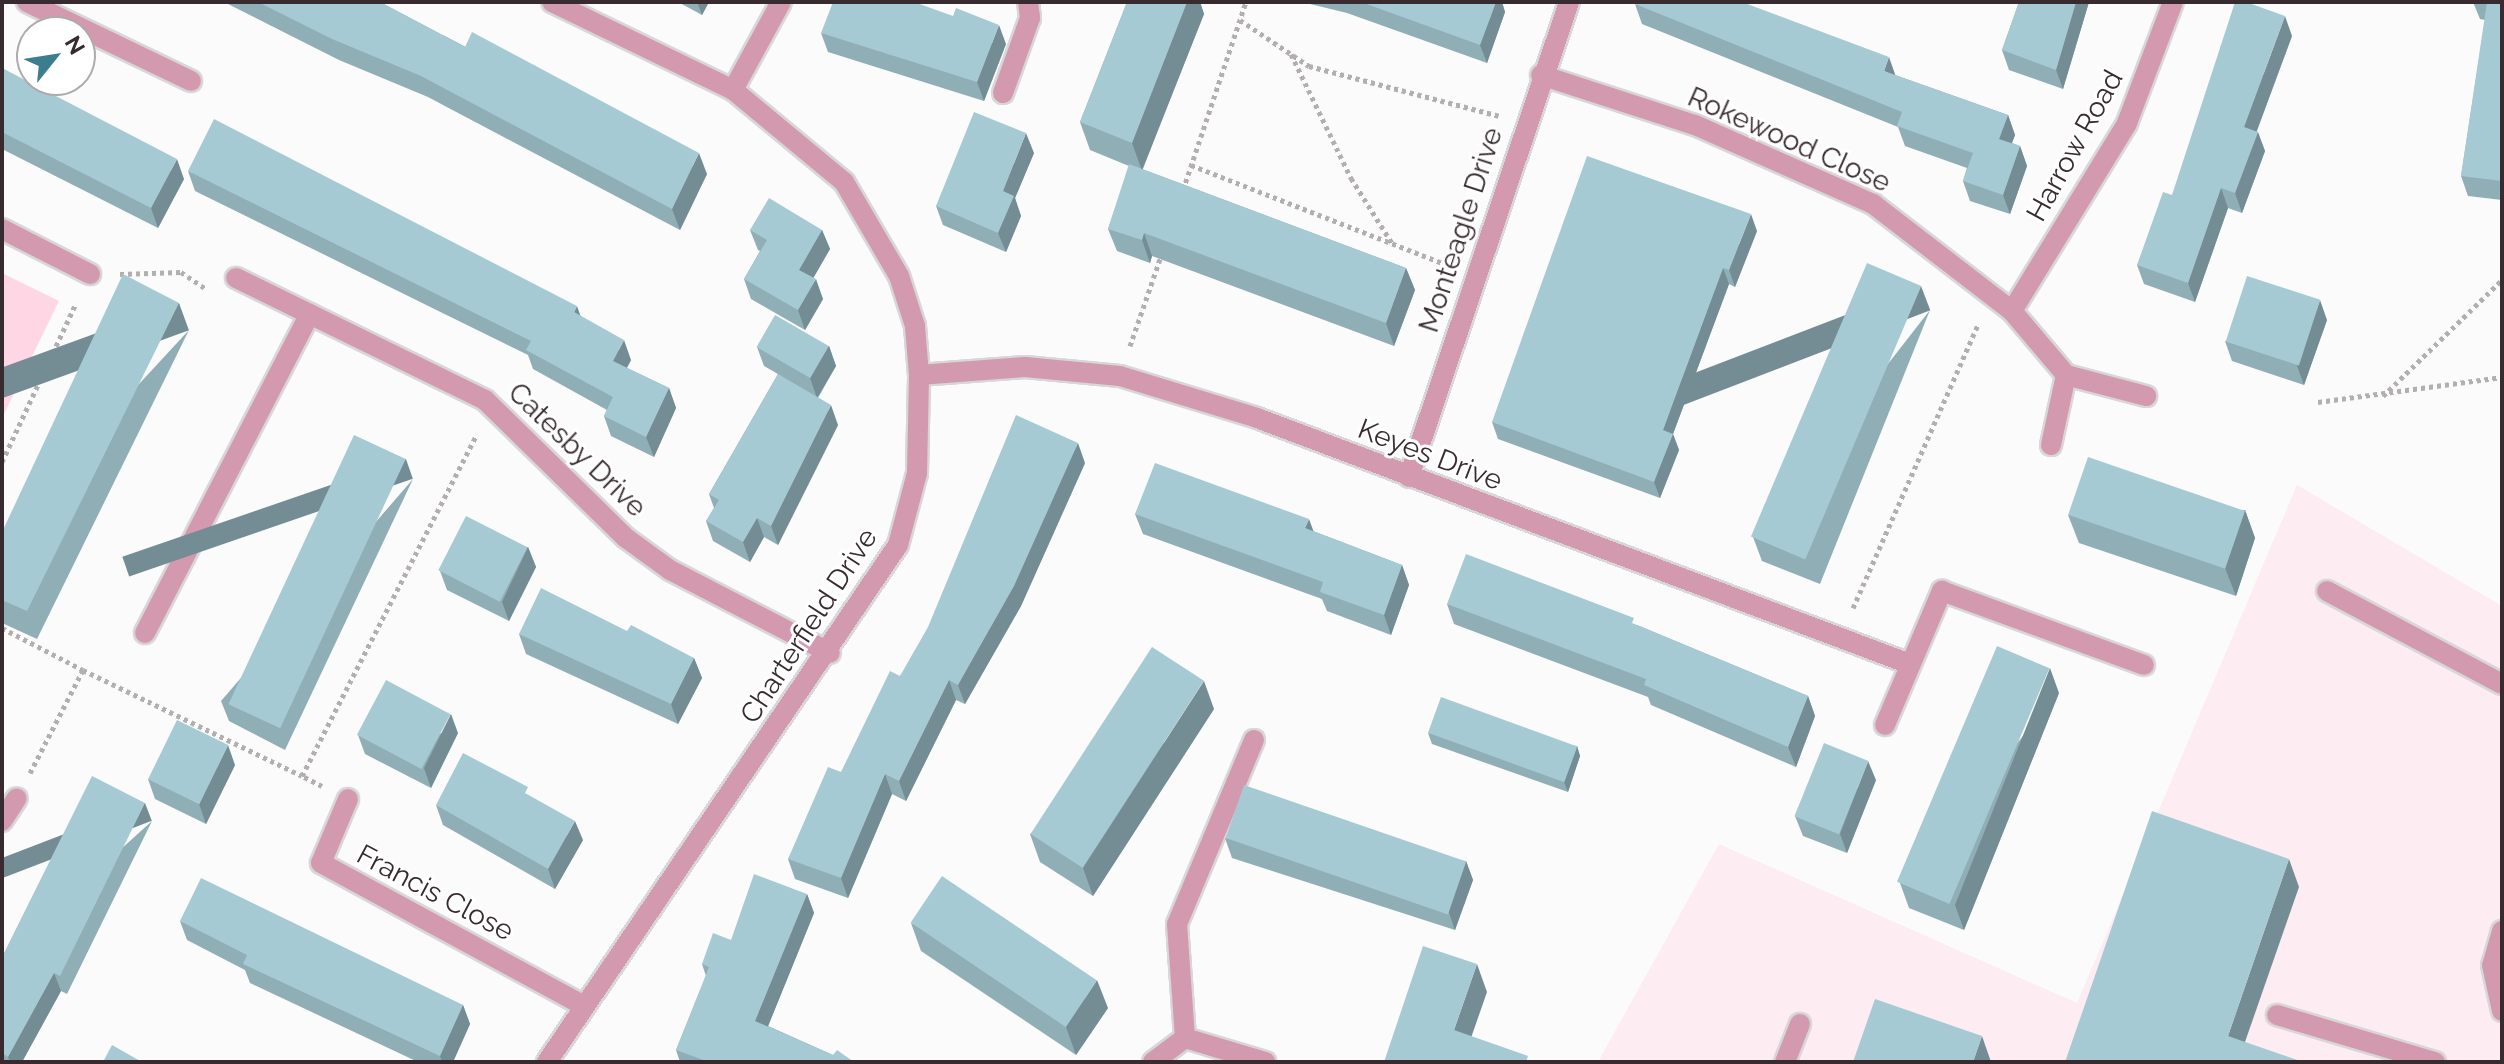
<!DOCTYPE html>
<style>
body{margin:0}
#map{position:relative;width:2504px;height:1064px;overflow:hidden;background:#fbfbfb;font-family:Raleway,sans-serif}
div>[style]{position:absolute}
.built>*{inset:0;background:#fdecf2}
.green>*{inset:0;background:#fed6e4}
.path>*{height:5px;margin-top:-2.5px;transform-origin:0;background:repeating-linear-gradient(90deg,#b3afb0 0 4px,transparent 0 8px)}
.roads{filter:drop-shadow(2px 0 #d8d6d6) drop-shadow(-2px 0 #d8d6d6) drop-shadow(0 2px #d8d6d6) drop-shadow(0 -2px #d8d6d6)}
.service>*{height:20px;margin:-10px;padding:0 10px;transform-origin:10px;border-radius:10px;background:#d399af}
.minor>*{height:20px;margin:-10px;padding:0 10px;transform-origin:10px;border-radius:10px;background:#d399af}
.wall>*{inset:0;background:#8faeb6}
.shaded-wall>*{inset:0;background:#748d94;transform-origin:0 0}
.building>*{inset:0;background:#a6cad4;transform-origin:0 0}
span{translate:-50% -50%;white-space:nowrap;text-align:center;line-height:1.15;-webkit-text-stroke:6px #fff;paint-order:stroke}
.street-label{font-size:28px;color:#372b2f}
.frame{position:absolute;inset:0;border:4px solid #372b2f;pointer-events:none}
.north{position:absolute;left:16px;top:16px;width:80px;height:80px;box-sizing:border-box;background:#fff;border:2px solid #afaaac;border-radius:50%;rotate:60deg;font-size:22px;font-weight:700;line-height:32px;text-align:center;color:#372b2f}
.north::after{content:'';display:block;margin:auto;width:28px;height:36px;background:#3c7e8f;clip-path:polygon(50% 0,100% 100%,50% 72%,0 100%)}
</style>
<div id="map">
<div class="built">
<div style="clip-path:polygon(2297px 485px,2502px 606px,2502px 1062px,1598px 1062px,1719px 844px,2077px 1003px)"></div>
</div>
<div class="green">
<div style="clip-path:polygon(2px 273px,59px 301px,2px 418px)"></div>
</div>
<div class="path">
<div style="left:1240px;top:20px;width:83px;rotate:33.7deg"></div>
<div style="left:1309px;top:66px;width:196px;rotate:14.7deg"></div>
<div style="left:1291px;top:54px;width:138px;rotate:64.2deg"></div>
<div style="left:1351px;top:178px;width:77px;rotate:57.8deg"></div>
<div style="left:1191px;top:165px;width:275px;rotate:21.3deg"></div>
<div style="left:1183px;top:190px;width:198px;rotate:-71.5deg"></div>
<div style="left:120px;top:274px;width:61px;rotate:-1.9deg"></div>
<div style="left:181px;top:272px;width:29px;rotate:34deg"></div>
<div style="left:1130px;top:346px;width:98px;rotate:-71deg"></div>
<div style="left:2383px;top:396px;width:166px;rotate:-44.3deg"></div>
<div style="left:2318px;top:402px;width:186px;rotate:-7.7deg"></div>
<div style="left:2px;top:462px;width:175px;rotate:-65deg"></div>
<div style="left:1853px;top:608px;width:309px;rotate:-66.2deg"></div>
<div style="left:2px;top:628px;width:91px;rotate:27.4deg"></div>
<div style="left:30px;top:773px;width:116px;rotate:-62.8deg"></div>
<div style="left:83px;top:670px;width:243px;rotate:25.8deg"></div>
<div style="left:322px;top:786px;width:22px;rotate:-153deg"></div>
<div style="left:302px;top:776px;width:384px;rotate:-62.9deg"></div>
</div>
<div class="roads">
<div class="service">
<div style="left:27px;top:2px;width:182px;rotate:25.7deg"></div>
<div style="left:1003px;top:93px;width:80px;rotate:-70.2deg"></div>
<div style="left:1030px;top:18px;width:16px;rotate:-97deg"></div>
<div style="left:1942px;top:591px;width:215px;rotate:20.1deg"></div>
<div style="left:2327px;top:591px;width:198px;rotate:28deg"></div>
<div style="left:145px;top:633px;width:359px;rotate:-62.7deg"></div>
<div style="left:2502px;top:931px;width:35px;rotate:106deg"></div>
<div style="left:2492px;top:965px;width:47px;rotate:77.7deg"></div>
<div style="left:2277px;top:1015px;width:165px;rotate:16.6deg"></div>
<div style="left:1785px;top:1062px;width:41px;rotate:-68.5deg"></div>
</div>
<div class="minor">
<div style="left:1541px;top:75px;width:162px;rotate:18deg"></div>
<div style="left:1695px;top:125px;width:195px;rotate:23.9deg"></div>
<div style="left:1873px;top:204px;width:175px;rotate:37.6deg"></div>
<div style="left:2012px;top:311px;width:84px;rotate:49.8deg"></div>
<div style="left:2066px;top:375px;width:83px;rotate:14.7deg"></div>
<div style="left:733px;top:90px;width:100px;rotate:-61.4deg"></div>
<div style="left:2px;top:229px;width:99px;rotate:27.1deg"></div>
<div style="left:236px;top:278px;width:277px;rotate:26.1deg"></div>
<div style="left:485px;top:400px;width:197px;rotate:44.4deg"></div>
<div style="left:626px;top:538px;width:54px;rotate:36deg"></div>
<div style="left:670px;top:570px;width:180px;rotate:27.4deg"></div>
<div style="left:2012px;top:311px;width:220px;rotate:-58.5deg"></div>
<div style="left:2127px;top:123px;width:129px;rotate:-69.2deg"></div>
<div style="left:919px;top:375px;width:106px;rotate:-4.3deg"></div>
<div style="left:1025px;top:367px;width:95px;rotate:5.4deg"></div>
<div style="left:1120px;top:376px;width:143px;rotate:17deg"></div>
<div style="left:1257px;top:418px;width:695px;rotate:20.65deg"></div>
<div style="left:2051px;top:445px;width:72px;rotate:-77.9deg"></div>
<div style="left:1409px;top:477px;width:501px;rotate:-71.38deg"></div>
<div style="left:1885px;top:725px;width:146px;rotate:-67deg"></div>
<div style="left:1254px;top:740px;width:199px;rotate:112.7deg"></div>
<div style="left:1177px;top:924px;width:114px;rotate:86deg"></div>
<div style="left:1185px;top:1038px;width:84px;rotate:16.7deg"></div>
<div style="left:348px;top:799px;width:69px;rotate:112.9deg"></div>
<div style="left:321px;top:863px;width:298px;rotate:28.5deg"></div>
<div style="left:2px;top:821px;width:27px;rotate:-57deg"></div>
<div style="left:547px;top:1062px;width:625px;rotate:-55.83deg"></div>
<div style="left:898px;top:545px;width:74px;rotate:-75.2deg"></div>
<div style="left:917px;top:473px;width:98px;rotate:-88.8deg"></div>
<div style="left:919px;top:375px;width:49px;rotate:-94.7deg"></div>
<div style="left:915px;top:326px;width:52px;rotate:-107.7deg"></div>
<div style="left:899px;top:276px;width:109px;rotate:-120.3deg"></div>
<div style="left:844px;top:182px;width:144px;rotate:-140.3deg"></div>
<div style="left:733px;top:90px;width:201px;rotate:-154.1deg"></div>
<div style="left:1153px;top:1062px;width:40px;rotate:-37deg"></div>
</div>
</div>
<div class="wall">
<div style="clip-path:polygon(224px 2px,380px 2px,707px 174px,680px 230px,428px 97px,339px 60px)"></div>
<div style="clip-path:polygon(678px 2px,709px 2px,702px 15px)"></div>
<div style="clip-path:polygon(1127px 2px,1200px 2px,1204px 14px,1142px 169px,1406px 268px,1415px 290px,1394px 346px,1152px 256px,1150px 263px,1117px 251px,1108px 229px,1129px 166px,1090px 150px,1080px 122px)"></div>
<div style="clip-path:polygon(1302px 2px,1502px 2px,1505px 12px,1487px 63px,1347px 13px)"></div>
<div style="clip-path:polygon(2019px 2px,2089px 2px,2063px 89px,2009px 70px,2002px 50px)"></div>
<div style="clip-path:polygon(2473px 2px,2502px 2px,2502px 200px,2468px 196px,2461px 176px,2485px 20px,2480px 19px)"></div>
<div style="clip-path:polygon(1635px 4px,1895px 75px,2008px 115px,2015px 135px,2012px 143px,2020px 146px,2027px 166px,2010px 214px,1970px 201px,1963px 181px,1967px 168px,1905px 146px,1898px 127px,1642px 24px)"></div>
<div style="clip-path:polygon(821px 33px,1006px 44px,984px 101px,828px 52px)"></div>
<div style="clip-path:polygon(2292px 36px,2257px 131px,2265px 151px,2242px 213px,2228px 208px,2195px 302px,2144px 284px,2137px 265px,2172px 195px)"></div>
<div style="clip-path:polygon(2px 68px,184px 179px,158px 228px,2px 149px)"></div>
<div style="clip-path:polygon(1034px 153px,1015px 198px,1021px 216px,1006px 252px,943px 225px,936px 206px)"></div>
<div style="clip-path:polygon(188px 171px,581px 316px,631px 360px,627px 368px,669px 388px,676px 408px,654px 457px,611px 436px,604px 416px,607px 410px,533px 369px,528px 355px,195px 191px)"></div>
<div style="clip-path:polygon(750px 230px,822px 230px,830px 249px,813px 278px,823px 299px,805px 330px,751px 299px,744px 279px,760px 251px,758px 250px)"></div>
<div style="clip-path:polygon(1757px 231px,1735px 287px,1729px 284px,1673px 434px,1679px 450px,1660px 498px,1498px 439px,1492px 422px)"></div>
<div style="clip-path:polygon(1930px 310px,1820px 584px,1762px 561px,1753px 537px)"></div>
<div style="clip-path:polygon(2327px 320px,2304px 385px,2232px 361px,2225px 341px)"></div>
<div style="clip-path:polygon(189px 330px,37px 639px,2px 623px,2px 532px)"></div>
<div style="clip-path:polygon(829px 346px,836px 366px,818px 398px,838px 425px,778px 545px,764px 537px,750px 562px,713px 541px,706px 521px,714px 508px,709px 494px,778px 374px,764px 366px,757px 347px)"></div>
<div style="clip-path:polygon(1085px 463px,1021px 606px,965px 704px,956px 700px,906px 801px,892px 794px,848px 898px,795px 879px,788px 859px,900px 676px)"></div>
<div style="clip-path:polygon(413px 479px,285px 750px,229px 721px,221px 701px)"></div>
<div style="clip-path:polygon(2245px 510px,2255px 538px,2236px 596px,2079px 543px,2068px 515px)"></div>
<div style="clip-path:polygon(1135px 514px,1313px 531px,1402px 565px,1409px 585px,1391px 635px,1327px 611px,1322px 599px,1143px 534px)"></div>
<div style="clip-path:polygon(528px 547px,536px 567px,509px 621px,447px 590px,440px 571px)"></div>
<div style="clip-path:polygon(1447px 604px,1637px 625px,1808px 696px,1815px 716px,1796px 767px,1651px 705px,1648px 697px,1454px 624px)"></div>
<div style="clip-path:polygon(519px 634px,694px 658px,702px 678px,678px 724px,526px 654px)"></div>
<div style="clip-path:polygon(2059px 693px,1964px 930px,1909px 908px,1900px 883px)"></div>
<div style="clip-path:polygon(1214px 709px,1093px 896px,1040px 862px,1030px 834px)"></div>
<div style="clip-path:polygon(458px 733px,431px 788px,365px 754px,358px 735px)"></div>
<div style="clip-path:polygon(1428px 733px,1577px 746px,1580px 756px,1568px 792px,1432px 744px)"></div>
<div style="clip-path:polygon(235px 765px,206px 824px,155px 799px,148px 779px)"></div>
<div style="clip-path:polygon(1876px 780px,1847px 853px,1803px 836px,1795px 816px)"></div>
<div style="clip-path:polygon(436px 805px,583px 840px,555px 889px,443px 825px)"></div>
<div style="clip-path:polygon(152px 821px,67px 994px,61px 991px,22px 1062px,2px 1062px,2px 957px)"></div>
<div style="clip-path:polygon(1225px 838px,1466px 861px,1473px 880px,1455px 930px,1232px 858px)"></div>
<div style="clip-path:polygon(807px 894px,814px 913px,768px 1026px,833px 1055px,854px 1062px,680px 1062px,676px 1050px,706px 976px,702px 964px,731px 940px)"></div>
<div style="clip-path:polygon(180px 921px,463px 1005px,470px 1024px,453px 1062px,418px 1062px,250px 983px,245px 970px,187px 940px)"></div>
<div style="clip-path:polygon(911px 923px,1108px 1008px,1076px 1055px,921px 951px)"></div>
</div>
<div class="shaded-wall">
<div style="clip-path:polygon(697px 2px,709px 2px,702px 15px)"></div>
<div style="clip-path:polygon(1187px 2px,1200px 2px,1204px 14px,1142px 171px,1132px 143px)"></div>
<div style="clip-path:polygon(1496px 2px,1502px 2px,1505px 12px,1487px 63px,1480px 45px)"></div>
<div style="clip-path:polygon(2076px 2px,2089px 2px,2063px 89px,2056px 70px)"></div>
<div style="clip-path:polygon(2285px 16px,2292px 36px,2251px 146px,2244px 127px)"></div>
<div style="clip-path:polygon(999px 25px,1006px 44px,984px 101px,977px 82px)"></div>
<div style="clip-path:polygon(1889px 57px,1896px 77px,1884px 71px)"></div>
<div style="clip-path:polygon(2008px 115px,2015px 135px,2006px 158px,1999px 139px)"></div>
<div style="clip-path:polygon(2258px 132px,2265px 151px,2242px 213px,2235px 193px)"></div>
<div style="clip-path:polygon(1026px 133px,1034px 153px,1015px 198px,1021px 216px,1006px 252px,998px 233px,1003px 191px)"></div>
<div style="clip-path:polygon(2020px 146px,2027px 166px,2010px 214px,2003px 195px)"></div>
<div style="clip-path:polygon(699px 153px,707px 174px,680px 230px,672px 209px)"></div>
<div style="clip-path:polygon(177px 159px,184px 179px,158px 228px,151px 208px)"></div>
<div style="clip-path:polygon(2221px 188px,2228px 208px,2195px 302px,2188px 283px)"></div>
<div style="clip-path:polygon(1751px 214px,1757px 231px,1735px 287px,1729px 270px)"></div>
<div style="clip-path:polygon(822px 230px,830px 249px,807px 289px,799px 270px)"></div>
<div style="clip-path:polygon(1144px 233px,1152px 256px,1150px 263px,1142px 240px)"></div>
<div style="clip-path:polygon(1406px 268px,1415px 290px,1394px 346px,1386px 323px)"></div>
<div style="clip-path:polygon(1723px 268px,1729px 284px,1673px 434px,1679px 450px,1660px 498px,1654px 482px,1663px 430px)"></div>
<div style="clip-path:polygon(816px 279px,823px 299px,805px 330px,798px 310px)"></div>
<div style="left:1921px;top:286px;width:26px;height:295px;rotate:69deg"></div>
<div style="clip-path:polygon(2320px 300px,2327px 320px,2304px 385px,2297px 366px)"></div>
<div style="left:179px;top:303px;width:29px;height:343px;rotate:70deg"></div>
<div style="clip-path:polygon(577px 306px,584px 326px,574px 312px)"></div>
<div style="clip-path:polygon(624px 340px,631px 360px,620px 380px,613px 361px)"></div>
<div style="clip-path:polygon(829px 346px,836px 366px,817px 398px,810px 378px)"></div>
<div style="clip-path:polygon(669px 388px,676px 408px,654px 457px,646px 437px)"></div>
<div style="clip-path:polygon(831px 405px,838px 425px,778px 545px,771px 526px)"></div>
<div style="clip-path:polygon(1078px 443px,1085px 463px,1021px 606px,965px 704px,958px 685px)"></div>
<div style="left:406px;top:459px;width:21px;height:300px;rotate:71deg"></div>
<div style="clip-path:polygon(2245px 510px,2255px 538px,2236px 596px,2225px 568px)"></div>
<div style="clip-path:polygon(757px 518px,764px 537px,750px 562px,743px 542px)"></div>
<div style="clip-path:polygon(1309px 519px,1316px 538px,1305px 528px)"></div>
<div style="clip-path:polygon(528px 547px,536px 567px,509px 621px,502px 602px)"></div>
<div style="clip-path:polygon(1402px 565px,1409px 585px,1391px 635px,1384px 615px)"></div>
<div style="clip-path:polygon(694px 658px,702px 678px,678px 724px,671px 704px)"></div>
<div style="clip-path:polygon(2050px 668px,2059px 693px,1964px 930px,1955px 905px)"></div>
<div style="clip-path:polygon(949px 680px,956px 700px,906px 801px,899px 781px)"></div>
<div style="clip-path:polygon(1204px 681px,1214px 709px,1093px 896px,1083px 868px)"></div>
<div style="clip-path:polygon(1808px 696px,1815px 716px,1796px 767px,1788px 747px)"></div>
<div style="clip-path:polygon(451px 714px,458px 733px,431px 788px,424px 768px)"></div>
<div style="clip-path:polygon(228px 745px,235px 765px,206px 824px,199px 804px)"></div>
<div style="clip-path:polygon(1577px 746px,1580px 756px,1568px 792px,1564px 782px)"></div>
<div style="clip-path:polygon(1868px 761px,1876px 780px,1847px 853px,1840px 834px)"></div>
<div style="clip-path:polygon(885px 774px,892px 794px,848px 898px,841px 878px)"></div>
<div style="left:145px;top:803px;width:19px;height:193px;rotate:69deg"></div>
<div style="clip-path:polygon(575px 821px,583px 840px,555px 889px,548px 869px)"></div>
<div style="clip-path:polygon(2289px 859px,2299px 887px,2238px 1062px,2228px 1036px)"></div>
<div style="clip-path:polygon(1466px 861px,1473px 880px,1455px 930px,1448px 910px)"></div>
<div style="clip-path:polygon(807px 894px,814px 913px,762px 1041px,755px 1021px)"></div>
<div style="clip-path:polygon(1477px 964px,1487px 992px,1464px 1058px,1454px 1030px)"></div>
<div style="clip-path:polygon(54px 973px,61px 991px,22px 1062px,10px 1062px,8px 1057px)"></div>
<div style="clip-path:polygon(1097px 980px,1108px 1008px,1076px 1055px,1066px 1027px)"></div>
<div style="clip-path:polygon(463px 1005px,470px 1024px,453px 1062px,442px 1062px,440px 1056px)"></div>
<div style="clip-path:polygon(1982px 1036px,1991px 1062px,1973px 1062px)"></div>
</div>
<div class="building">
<div style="clip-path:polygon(258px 2px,380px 2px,465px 47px,472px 32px,699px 153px,672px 209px,421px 76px,332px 39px)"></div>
<div style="clip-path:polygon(833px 2px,914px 2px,953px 16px,956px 8px,999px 25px,977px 82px,821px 33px)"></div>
<div style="clip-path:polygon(1127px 2px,1187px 2px,1132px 143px,1080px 122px)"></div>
<div style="clip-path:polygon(1361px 2px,1496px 2px,1480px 45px)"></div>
<div style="clip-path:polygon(1636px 2px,1742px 2px,1889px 57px,1884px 71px,2008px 115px,1999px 139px,2020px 146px,2003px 195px,1963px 181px,1973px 153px,1897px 126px,1902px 112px,1635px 4px)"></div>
<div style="clip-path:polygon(2019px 2px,2076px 2px,2056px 70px,2002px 50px)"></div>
<div style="clip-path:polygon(2235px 2px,2246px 2px,2285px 16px,2244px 127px,2258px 132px,2235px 193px,2221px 188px,2188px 283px,2137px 265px,2163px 192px,2172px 195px)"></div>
<div style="clip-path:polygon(2487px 2px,2502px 2px,2502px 181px,2461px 176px)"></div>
<div style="clip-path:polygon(2px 68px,177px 159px,151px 208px,2px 132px)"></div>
<div style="clip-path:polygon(974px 112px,1026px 133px,1003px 191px,1014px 196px,998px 233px,936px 206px)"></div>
<div style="clip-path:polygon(214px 119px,577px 306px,574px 312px,624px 340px,613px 361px,669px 388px,646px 437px,604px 416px,613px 397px,526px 350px,531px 341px,188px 171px)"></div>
<div style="clip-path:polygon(1587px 156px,1751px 214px,1729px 270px,1723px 268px,1663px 430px,1673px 434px,1654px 482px,1492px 422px)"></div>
<div style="clip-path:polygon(1129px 164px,1406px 268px,1386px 323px,1144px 233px,1142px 240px,1108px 229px)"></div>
<div style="clip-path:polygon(769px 198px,822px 230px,799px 270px,816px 279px,798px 310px,744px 279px,767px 240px,750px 230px)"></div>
<div style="left:1867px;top:263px;width:59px;height:297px;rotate:23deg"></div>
<div style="clip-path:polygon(123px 274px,179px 303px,27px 611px,2px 600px,2px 532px)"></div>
<div style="left:2247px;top:276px;width:77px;height:69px;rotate:18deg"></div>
<div style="left:775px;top:315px;width:62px;height:37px;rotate:30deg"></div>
<div style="clip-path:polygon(778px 374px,831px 405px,771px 526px,757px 518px,743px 542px,706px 521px,719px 500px,709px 494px)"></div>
<div style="clip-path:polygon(1016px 415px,1078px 443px,1014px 586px,958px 685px,949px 680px,899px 781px,885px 774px,841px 878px,788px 859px,828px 767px,841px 772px,890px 671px,900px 676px,928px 627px)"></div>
<div style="left:354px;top:435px;width:57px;height:297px;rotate:25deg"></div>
<div style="left:2088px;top:457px;width:166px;height:61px;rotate:19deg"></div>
<div style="clip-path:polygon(1155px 463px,1309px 519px,1305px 528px,1402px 565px,1384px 615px,1320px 592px,1323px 582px,1135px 514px)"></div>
<div style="left:466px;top:516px;width:69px;height:61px;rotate:27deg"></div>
<div style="clip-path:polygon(1466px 554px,1634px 618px,1632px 623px,1808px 696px,1788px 747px,1644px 685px,1646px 679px,1447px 604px)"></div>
<div style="clip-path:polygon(541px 588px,627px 631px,631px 625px,694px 658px,671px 704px,519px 634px)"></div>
<div style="left:1997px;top:646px;width:57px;height:256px;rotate:23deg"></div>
<div style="left:1152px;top:647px;width:62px;height:223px;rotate:33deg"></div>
<div style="left:386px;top:680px;width:73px;height:62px;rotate:28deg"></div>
<div style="left:1441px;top:697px;width:145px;height:38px;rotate:20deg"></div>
<div style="left:177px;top:720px;width:57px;height:66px;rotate:26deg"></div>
<div style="left:1824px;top:743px;width:48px;height:79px;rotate:22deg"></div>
<div style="clip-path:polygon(463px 753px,528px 787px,525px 793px,575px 821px,548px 869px,436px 805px)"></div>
<div style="clip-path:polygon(92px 776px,145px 803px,60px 976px,54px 973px,8px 1057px,2px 1053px,2px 957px)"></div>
<div style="left:1244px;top:785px;width:235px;height:56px;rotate:19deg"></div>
<div style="clip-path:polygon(2152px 811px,2289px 859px,2228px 1036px,2303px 1062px,2065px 1062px)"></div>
<div style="clip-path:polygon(754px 874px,807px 894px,755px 1021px,833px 1055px,837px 1050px,854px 1062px,709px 1062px,676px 1050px,709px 967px,702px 964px,713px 933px,731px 940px)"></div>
<div style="left:942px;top:876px;width:187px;height:56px;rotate:34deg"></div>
<div style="clip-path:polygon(201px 878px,463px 1005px,440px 1056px,243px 964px,247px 955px,180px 921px)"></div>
<div style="clip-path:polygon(1423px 946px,1477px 964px,1454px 1030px,1528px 1056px,1526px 1062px,1384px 1062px)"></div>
<div style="clip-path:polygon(1875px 999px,1982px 1036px,1973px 1062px,1853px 1062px)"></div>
<div style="clip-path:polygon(112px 1045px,142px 1062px,103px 1062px)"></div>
</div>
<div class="street-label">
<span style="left:1789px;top:140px;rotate:24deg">Rokewood Close</span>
<span style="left:2075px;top:146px;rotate:-61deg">Harrow Road</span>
<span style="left:1461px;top:230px;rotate:-72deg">Monteagle Drive</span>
<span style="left:577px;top:450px;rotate:44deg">Catesby Drive</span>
<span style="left:1430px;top:455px;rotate:21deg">Keyes Drive</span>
<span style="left:809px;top:626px;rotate:-57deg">Charterfield Drive</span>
<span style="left:435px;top:893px;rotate:28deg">Francis Close</span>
</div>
<div class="frame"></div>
<div class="north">N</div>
</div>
